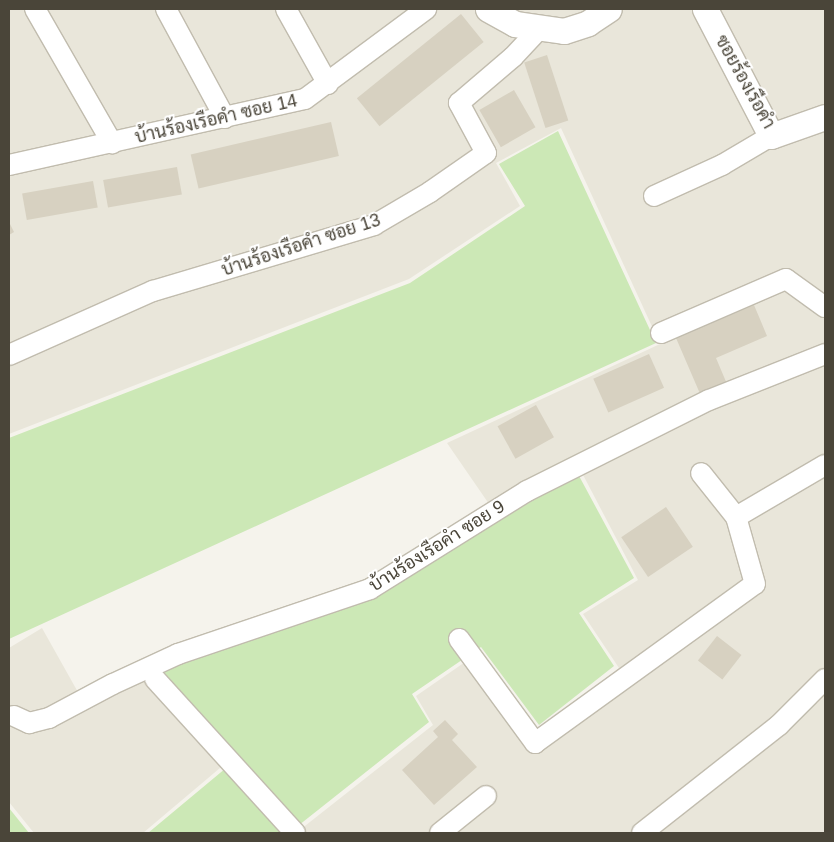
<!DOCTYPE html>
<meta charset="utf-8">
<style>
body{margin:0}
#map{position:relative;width:834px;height:842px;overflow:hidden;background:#f5f3ec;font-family:Arial,Sarabun,sans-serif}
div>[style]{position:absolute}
.residential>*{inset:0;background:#e9e6da}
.green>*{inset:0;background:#cce8b6}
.building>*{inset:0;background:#d7d1c1;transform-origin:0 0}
.roads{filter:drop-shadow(1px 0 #c1bcae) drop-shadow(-1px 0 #c1bcae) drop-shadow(0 1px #c1bcae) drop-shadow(0 -1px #c1bcae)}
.minor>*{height:20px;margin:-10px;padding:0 10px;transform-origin:10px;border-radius:10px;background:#fff}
.tertiary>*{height:25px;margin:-12.5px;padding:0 12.5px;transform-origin:12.5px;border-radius:12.5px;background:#fff}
span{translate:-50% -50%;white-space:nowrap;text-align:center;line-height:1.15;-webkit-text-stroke:4px #fff;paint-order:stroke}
.street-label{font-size:18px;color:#4a4539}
.frame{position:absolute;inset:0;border:10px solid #4a4539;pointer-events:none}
</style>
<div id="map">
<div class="residential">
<div style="clip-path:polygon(9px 9px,825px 9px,825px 833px,296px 833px,433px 725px,416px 696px,481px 651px,539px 731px,619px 668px,583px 614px,638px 580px,581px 471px,498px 517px,447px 443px,660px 344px,561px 128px,496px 163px,520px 206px,409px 279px,9px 434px)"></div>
<div style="clip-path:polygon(42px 628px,79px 694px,145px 657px,233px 757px,143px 833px,34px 833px,9px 802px,9px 648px)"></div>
</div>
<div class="green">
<div style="clip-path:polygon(558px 131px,656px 343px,9px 639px,9px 438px,410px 283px,525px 206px,499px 164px)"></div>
<div style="clip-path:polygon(578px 474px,634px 578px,579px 613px,614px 666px,539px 725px,481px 647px,412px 694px,429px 722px,289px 833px,148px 833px,238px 758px,162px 670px,367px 598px)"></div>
<div style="clip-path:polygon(9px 808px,29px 833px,9px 833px)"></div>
</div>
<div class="building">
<div style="left:461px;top:14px;width:36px;height:134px;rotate:51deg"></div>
<div style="left:547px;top:55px;width:69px;height:24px;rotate:72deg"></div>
<div style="left:514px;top:90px;width:43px;height:40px;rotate:60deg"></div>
<div style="left:331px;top:122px;width:35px;height:144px;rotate:77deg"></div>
<div style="left:177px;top:167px;width:28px;height:75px;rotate:80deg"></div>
<div style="left:93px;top:181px;width:27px;height:72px;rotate:80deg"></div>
<div style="clip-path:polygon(9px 222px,14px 232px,9px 235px)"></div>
<div style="clip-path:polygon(754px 305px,767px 336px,716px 358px,727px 384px,701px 396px,676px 338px)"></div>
<div style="left:649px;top:354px;width:37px;height:61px;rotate:66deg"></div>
<div style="left:536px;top:405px;width:37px;height:44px;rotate:61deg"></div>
<div style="left:666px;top:507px;width:48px;height:54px;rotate:56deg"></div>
<div style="left:717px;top:636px;width:31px;height:31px;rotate:38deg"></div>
<div style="clip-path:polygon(445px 720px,458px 734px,452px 740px,477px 767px,434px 805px,402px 770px,438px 737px,433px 731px)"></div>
</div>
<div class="roads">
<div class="minor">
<div style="left:35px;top:9px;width:155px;rotate:60.1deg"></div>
<div style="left:166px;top:9px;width:124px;rotate:61.6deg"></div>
<div style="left:286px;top:9px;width:86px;rotate:60.8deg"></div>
<div style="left:9px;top:165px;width:303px;rotate:-12.6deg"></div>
<div style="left:305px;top:99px;width:151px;rotate:-36.6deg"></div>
<div style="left:654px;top:196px;width:75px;rotate:-24.5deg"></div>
<div style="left:722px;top:165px;width:57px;rotate:-30.6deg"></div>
<div style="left:661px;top:333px;width:136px;rotate:-23.4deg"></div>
<div style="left:786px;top:279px;width:48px;rotate:35.7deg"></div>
<div style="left:9px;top:355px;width:158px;rotate:-24deg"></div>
<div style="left:153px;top:291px;width:231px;rotate:-16.6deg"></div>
<div style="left:374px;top:225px;width:65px;rotate:-30.5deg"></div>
<div style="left:430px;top:192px;width:68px;rotate:-34.9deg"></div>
<div style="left:486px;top:153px;width:57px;rotate:-118.4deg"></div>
<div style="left:459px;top:103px;width:71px;rotate:-40.4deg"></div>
<div style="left:513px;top:57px;width:38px;rotate:-47deg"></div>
<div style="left:736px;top:517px;width:103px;rotate:-30.3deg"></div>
<div style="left:459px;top:639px;width:129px;rotate:53.8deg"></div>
<div style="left:535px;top:743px;width:271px;rotate:-35.9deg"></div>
<div style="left:755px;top:584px;width:70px;rotate:-105.8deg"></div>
<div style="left:736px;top:517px;width:56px;rotate:-128.5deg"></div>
<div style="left:155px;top:679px;width:208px;rotate:47.7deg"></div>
<div style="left:14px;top:716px;width:17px;rotate:25deg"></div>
<div style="left:29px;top:723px;width:21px;rotate:-14deg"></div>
<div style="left:49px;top:718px;width:72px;rotate:-28deg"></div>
<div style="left:113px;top:684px;width:72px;rotate:-24.8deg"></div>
<div style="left:178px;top:654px;width:203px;rotate:-18.7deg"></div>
<div style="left:370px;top:589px;width:185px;rotate:-32deg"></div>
<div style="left:527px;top:491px;width:203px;rotate:-26.6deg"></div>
<div style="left:709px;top:400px;width:125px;rotate:-21.6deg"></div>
<div style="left:440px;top:833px;width:59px;rotate:-38.8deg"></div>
<div style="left:642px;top:833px;width:174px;rotate:-38.2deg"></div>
<div style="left:779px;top:725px;width:65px;rotate:-45deg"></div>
</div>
<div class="tertiary">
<div style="left:488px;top:9px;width:31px;rotate:29deg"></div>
<div style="left:515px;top:24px;width:49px;rotate:8.1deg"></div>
<div style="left:564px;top:31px;width:25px;rotate:-18deg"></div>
<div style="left:588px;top:23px;width:25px;rotate:-34deg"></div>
<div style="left:705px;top:9px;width:143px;rotate:62.5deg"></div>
<div style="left:771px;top:136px;width:57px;rotate:-19.4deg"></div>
</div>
</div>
<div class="street-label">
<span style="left:745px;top:82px;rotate:61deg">ซอยร้องเรือคำ</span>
<span style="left:216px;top:119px;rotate:-13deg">บ้านร้องเรือคำ ซอย 14</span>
<span style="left:301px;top:245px;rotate:-18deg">บ้านร้องเรือคำ ซอย 13</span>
<span style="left:437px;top:546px;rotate:-32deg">บ้านร้องเรือคำ ซอย 9</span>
</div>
<div class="frame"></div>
</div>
